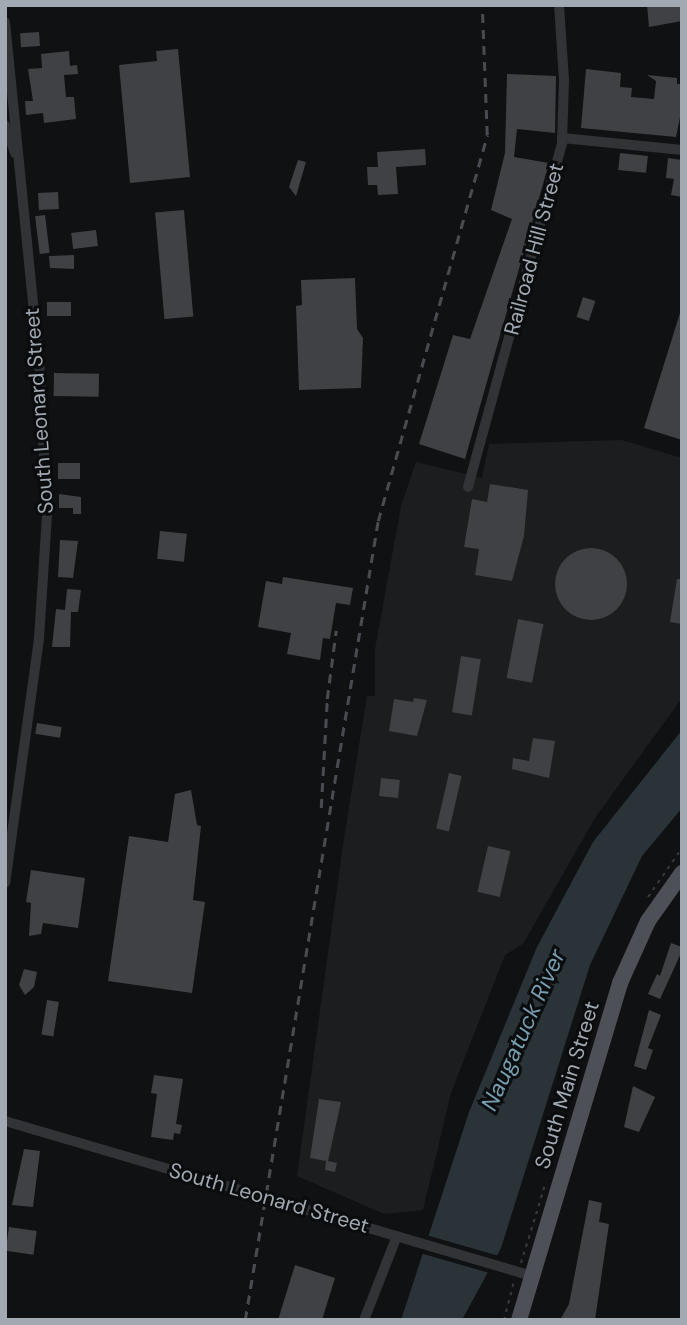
<!DOCTYPE html>
<style>
body{margin:0}
#map{position:relative;width:687px;height:1325px;overflow:hidden;background:#101112;font-family:"DM Sans",sans-serif}
div>[style]{position:absolute}
.built>*{inset:0;background:#1c1d1f}
.water>*{inset:0;background:#293338}
.pier>*{inset:0;background:#101112;transform-origin:0 0}
.building>*{inset:0;background:#3f4145;transform-origin:0 0}
.round{border-radius:50%}
.path>*{height:2px;margin-top:-1px;transform-origin:0;background:repeating-linear-gradient(90deg,#373a3e 0 3.5px,transparent 0 8.5px)}
.minor>*{height:10px;margin:-5px;padding:0 5px;transform-origin:5px;border-radius:5px;background:#313337}
.primary>*{height:16px;margin:-8px;padding:0 8px;transform-origin:8px;border-radius:8px;background:#4d5056}
.rail>*{height:2.5px;margin-top:-1.25px;transform-origin:0;background:repeating-linear-gradient(90deg,#484b50 0 9px,transparent 0 16px)}
span{translate:-50% -50%;white-space:nowrap;text-align:center;line-height:1.15;-webkit-text-stroke:6px #0b0c0d;paint-order:stroke}
.street-label{font-size:21px;color:#a1a9b3}
.water-label{font-size:23px;color:#769db0;font-style:italic}
.frame{position:absolute;inset:0;border:7px solid #a1a9b3;pointer-events:none}
</style>
<div id="map">
<div class="built">
<div style="clip-path:polygon(622px 440px,682px 458px,682px 698px,595px 818px,523px 944px,505px 955px,451px 1093px,423px 1210px,384px 1214px,297px 1176px,344px 838px,367px 696px,375px 696px,375px 649px,401px 506px,416px 462px,482px 478px,489px 444px)"></div>
</div>
<div class="water">
<div style="clip-path:polygon(682px 730px,682px 808px,642px 856px,590px 965px,501px 1248px,462px 1320px,401px 1320px,469px 1112px,537px 947px,593px 842px)"></div>
</div>
<div class="pier">
<div style="left:426px;top:1235px;width:77px;height:19px;rotate:16deg"></div>
</div>
<div class="building">
<div style="clip-path:polygon(647px 5px,682px 5px,682px 21px,649px 27px)"></div>
<div style="left:39px;top:32px;width:14px;height:19px;rotate:86deg"></div>
<div style="clip-path:polygon(178px 49px,190px 177px,130px 183px,119px 65px,157px 61px,156px 51px)"></div>
<div style="clip-path:polygon(69px 51px,70px 66px,77px 65px,78px 74px,64px 75px,66px 97px,74px 97px,76px 119px,44px 123px,43px 113px,26px 115px,25px 101px,33px 101px,28px 69px,42px 68px,41px 54px)"></div>
<div style="clip-path:polygon(586px 69px,621px 73px,620px 87px,632px 88px,631px 97px,654px 99px,656px 81px,647px 75px,677px 78px,677px 84px,682px 84px,682px 108px,676px 137px,581px 128px)"></div>
<div style="clip-path:polygon(507px 74px,556px 76px,555px 133px,517px 129px,514px 157px,549px 163px,465px 459px,419px 444px,453px 335px,470px 339px,512px 219px,491px 210px,505px 153px)"></div>
<div style="clip-path:polygon(425px 149px,426px 165px,396px 167px,398px 194px,378px 195px,377px 185px,368px 185px,367px 167px,378px 167px,377px 152px)"></div>
<div style="left:620px;top:153px;width:28px;height:17px;rotate:6deg"></div>
<div style="clip-path:polygon(668px 158px,682px 160px,682px 197px,671px 195px,674px 179px,666px 178px)"></div>
<div style="clip-path:polygon(298px 160px,306px 162px,296px 196px,289px 187px)"></div>
<div style="left:58px;top:192px;width:17px;height:20px;rotate:87deg"></div>
<div style="left:184px;top:210px;width:107px;height:29px;rotate:85deg"></div>
<div style="left:45px;top:215px;width:38px;height:10px;rotate:83deg"></div>
<div style="left:96px;top:230px;width:16px;height:25px;rotate:83deg"></div>
<div style="clip-path:polygon(74px 255px,74px 269px,50px 268px,49px 256px)"></div>
<div style="clip-path:polygon(355px 278px,357px 329px,363px 338px,361px 388px,299px 390px,296px 306px,302px 305px,301px 280px)"></div>
<div style="left:583px;top:297px;width:13px;height:21px;rotate:18deg"></div>
<div style="left:47px;top:302px;width:24px;height:14px"></div>
<div style="clip-path:polygon(680px 313px,682px 314px,682px 440px,644px 428px)"></div>
<div style="left:54px;top:373px;width:45px;height:23px;rotate:1deg"></div>
<div style="left:58px;top:463px;width:22px;height:16px"></div>
<div style="clip-path:polygon(490px 484px,528px 490px,524px 536px,512px 581px,475px 575px,479px 549px,464px 547px,472px 499px,487px 502px)"></div>
<div style="clip-path:polygon(59px 494px,81px 497px,81px 514px,73px 514px,73px 508px,59px 508px)"></div>
<div style="left:160px;top:531px;width:27px;height:28px;rotate:6deg"></div>
<div style="clip-path:polygon(60px 540px,78px 541px,73px 578px,58px 577px)"></div>
<div class="round" style="left:555px;top:548px;width:72px;height:72px"></div>
<div style="clip-path:polygon(283px 577px,353px 588px,350px 605px,336px 603px,330px 639px,323px 638px,320px 660px,287px 654px,291px 633px,258px 627px,266px 581px,282px 584px)"></div>
<div style="clip-path:polygon(677px 579px,682px 579px,682px 624px,670px 622px)"></div>
<div style="clip-path:polygon(67px 589px,81px 590px,78px 612px,71px 612px,70px 647px,52px 647px,56px 609px,65px 610px)"></div>
<div style="left:518px;top:619px;width:26px;height:60px;rotate:11deg"></div>
<div style="left:461px;top:656px;width:20px;height:57px;rotate:9deg"></div>
<div style="clip-path:polygon(414px 698px,427px 700px,417px 736px,389px 731px,394px 699px,413px 702px)"></div>
<div style="left:37px;top:723px;width:25px;height:11px;rotate:9deg"></div>
<div style="clip-path:polygon(533px 738px,555px 741px,549px 778px,512px 769px,513px 758px,529px 761px)"></div>
<div style="left:449px;top:773px;width:13px;height:57px;rotate:13deg"></div>
<div style="left:381px;top:778px;width:19px;height:18px;rotate:6deg"></div>
<div style="clip-path:polygon(191px 790px,197px 825px,201px 826px,193px 900px,205px 902px,192px 993px,108px 981px,129px 836px,168px 842px,175px 794px)"></div>
<div style="left:488px;top:846px;width:23px;height:47px;rotate:13deg"></div>
<div style="clip-path:polygon(31px 870px,85px 878px,78px 928px,43px 923px,41px 934px,29px 936px,31px 903px,26px 902px)"></div>
<div style="clip-path:polygon(671px 943px,682px 947px,682px 951px,660px 999px,648px 994px,657px 974px,660px 976px)"></div>
<div style="clip-path:polygon(24px 969px,37px 972px,34px 987px,25px 995px,19px 985px)"></div>
<div style="left:47px;top:1000px;width:12px;height:35px;rotate:9deg"></div>
<div style="clip-path:polygon(649px 1010px,661px 1015px,648px 1048px,653px 1050px,646px 1070px,634px 1066px)"></div>
<div style="clip-path:polygon(154px 1075px,183px 1079px,176px 1124px,182px 1125px,180px 1134px,174px 1133px,173px 1140px,151px 1137px,157px 1094px,151px 1093px)"></div>
<div style="clip-path:polygon(633px 1086px,655px 1097px,639px 1132px,624px 1127px)"></div>
<div style="clip-path:polygon(319px 1099px,341px 1102px,328px 1161px,337px 1163px,335px 1172px,325px 1170px,326px 1161px,310px 1158px)"></div>
<div style="clip-path:polygon(24px 1149px,40px 1151px,33px 1207px,12px 1205px)"></div>
<div style="clip-path:polygon(589px 1200px,602px 1203px,599px 1222px,609px 1224px,595px 1320px,560px 1320px,569px 1304px)"></div>
<div style="left:9px;top:1227px;width:28px;height:24px;rotate:8deg"></div>
<div style="clip-path:polygon(295px 1265px,335px 1278px,322px 1320px,278px 1320px)"></div>
</div>
<div class="path">
<div style="left:648px;top:897px;width:60px;rotate:-55.2deg"></div>
<div style="left:521px;top:1263px;width:82px;rotate:-72.9deg"></div>
<div style="left:504px;top:1320px;width:40px;rotate:-75.6deg"></div>
</div>
<div class="minor">
<div style="left:5px;top:22px;width:354px;rotate:84.3deg"></div>
<div style="left:40px;top:374px;width:141px;rotate:87.2deg"></div>
<div style="left:47px;top:515px;width:124px;rotate:93.7deg"></div>
<div style="left:39px;top:639px;width:246px;rotate:97.9deg"></div>
<div style="left:5px;top:125px;width:30px;rotate:70deg"></div>
<div style="left:562px;top:138px;width:121px;rotate:5.7deg"></div>
<div style="left:468px;top:487px;width:356px;rotate:-74.7deg"></div>
<div style="left:562px;top:144px;width:64px;rotate:-88.2deg"></div>
<div style="left:564px;top:80px;width:75px;rotate:-93.8deg"></div>
<div style="left:5px;top:1121px;width:549px;rotate:16.39deg"></div>
<div style="left:364px;top:1320px;width:90px;rotate:-68.6deg"></div>
</div>
<div class="primary">
<div style="left:519px;top:1320px;width:352px;rotate:-73.3deg"></div>
<div style="left:620px;top:983px;width:68px;rotate:-65.7deg"></div>
<div style="left:648px;top:921px;width:59px;rotate:-54.7deg"></div>
</div>
<div class="rail">
<div style="left:321px;top:808px;width:109px;rotate:-86.8deg"></div>
<div style="left:327px;top:699px;width:69px;rotate:-82.5deg"></div>
<div style="left:245px;top:1320px;width:810px;rotate:-80.55deg"></div>
<div style="left:378px;top:521px;width:401px;rotate:-74.2deg"></div>
<div style="left:487px;top:135px;width:130px;rotate:-92.2deg"></div>
</div>
<div class="street-label">
<span style="left:534px;top:249px;rotate:-75deg">Railroad Hill Street</span>
<span style="left:39px;top:411px;rotate:-94deg">South Leonard Street</span>
<span style="left:567px;top:1085px;rotate:-73deg">South Main Street</span>
<span style="left:269px;top:1198px;rotate:16deg">South Leonard Street</span>
</div>
<div class="water-label">
<span style="left:523px;top:1030px;rotate:-66deg">Naugatuck River</span>
</div>
<div class="frame"></div>
</div>
